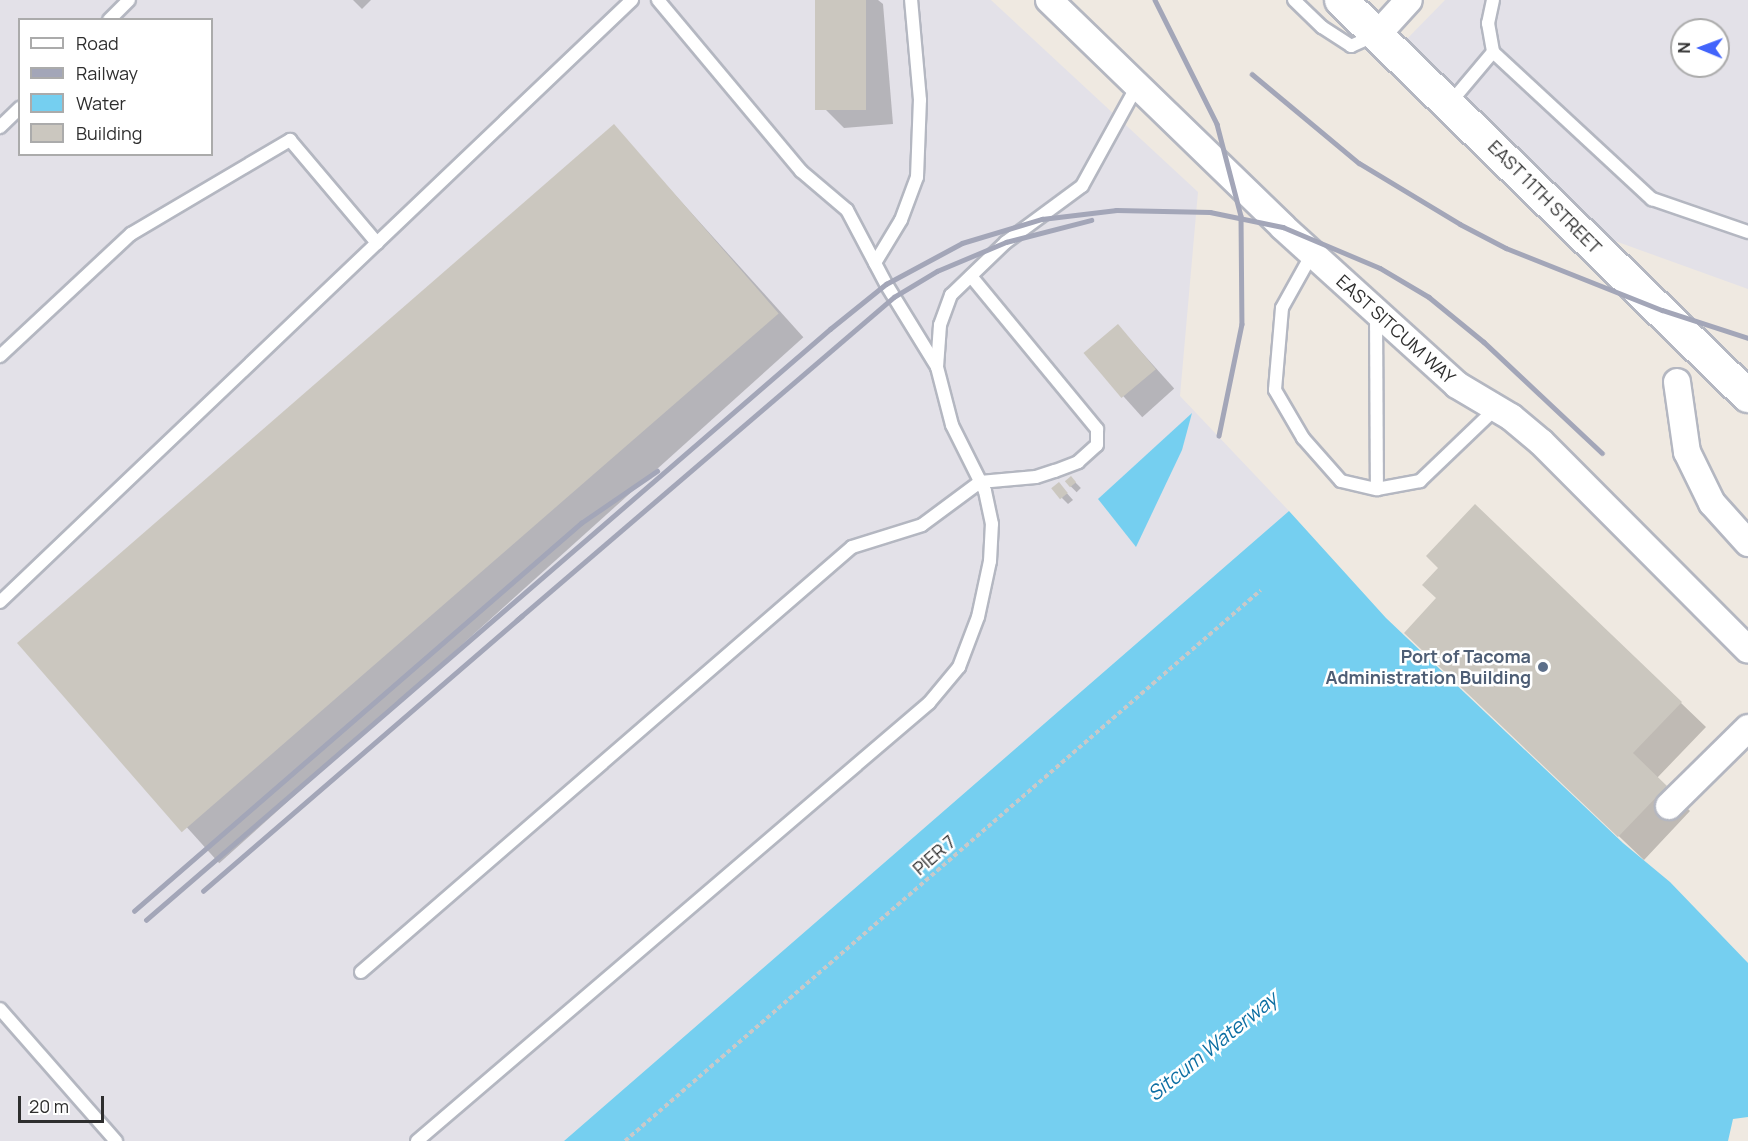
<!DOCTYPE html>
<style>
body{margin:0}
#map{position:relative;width:1748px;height:1141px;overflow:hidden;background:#efe9e1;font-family:Manrope,sans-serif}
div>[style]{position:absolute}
.industrial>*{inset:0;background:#e3e1e8}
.water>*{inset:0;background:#75cff0}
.shadow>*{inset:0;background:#0003;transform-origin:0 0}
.building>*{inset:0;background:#cbc7bf;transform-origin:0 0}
.path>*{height:4px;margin-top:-2px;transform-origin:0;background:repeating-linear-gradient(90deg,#c9c9c9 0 4.5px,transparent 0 7.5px)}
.roads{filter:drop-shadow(2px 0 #b4b7c1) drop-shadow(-2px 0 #b4b7c1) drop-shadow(0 2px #b4b7c1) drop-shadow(0 -2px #b4b7c1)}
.service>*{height:12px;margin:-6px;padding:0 6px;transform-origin:6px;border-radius:6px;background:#fff}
.minor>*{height:26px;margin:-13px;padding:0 13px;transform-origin:13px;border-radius:13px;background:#fff}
.tertiary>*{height:32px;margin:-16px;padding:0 16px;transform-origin:16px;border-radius:16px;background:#fff}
.rail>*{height:4.5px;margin:-2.25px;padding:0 2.25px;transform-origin:2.25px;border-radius:2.25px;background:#a3a6b8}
.dots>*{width:16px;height:16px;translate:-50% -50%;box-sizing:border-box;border:3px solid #fff;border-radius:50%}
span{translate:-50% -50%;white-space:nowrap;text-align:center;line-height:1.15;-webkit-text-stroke:5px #fff;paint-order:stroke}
.street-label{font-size:18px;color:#2e2e2e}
.service-label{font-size:18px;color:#4e5e75;font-weight:700}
.right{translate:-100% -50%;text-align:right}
.water-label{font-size:20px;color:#0d6fa3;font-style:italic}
.legend{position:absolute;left:18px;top:18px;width:195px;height:138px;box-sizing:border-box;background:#fff;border:2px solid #ababab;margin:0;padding:8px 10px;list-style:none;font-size:18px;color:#2e2e2e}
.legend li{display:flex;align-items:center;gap:12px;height:30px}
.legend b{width:30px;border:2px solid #ababab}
.north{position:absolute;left:1670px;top:18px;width:60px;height:60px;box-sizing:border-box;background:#fff;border:2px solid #ababab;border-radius:50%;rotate:271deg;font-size:16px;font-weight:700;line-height:24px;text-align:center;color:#2e2e2e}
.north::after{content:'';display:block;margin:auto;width:21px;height:27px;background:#4264fb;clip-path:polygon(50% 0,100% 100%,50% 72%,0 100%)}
.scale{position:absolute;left:18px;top:1096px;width:86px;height:27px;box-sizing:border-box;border:3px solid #2e2e2e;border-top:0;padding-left:8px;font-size:18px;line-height:21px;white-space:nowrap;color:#2e2e2e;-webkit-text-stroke:4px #fff;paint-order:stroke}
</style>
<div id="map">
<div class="industrial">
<div style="clip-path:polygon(evenodd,0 0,991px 0,1198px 192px,1180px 396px,1289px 511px,564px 1141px,0 1141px,0 0,20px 20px,212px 20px,212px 154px,20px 154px,20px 20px)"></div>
<div style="clip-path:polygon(evenodd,1445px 0,1748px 0,1748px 289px,1615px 241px,1404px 42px,1445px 0,1682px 30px,1718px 30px,1718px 66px,1682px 66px,1682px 30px)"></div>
</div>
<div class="water">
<div style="clip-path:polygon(1192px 413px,1182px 450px,1136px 547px,1098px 499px)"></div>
<div style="clip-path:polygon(1289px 511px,1386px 618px,1623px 843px,1670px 882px,1748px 963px,1748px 1117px,1733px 1119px,1728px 1141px,564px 1141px)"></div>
</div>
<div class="shadow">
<div style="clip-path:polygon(353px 0,371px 0,362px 9px)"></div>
<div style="clip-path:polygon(816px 0,878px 0,883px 4px,893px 124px,844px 128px,825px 109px)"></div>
<div style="left:614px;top:127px;width:283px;height:786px;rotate:48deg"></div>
<div style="left:1118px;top:326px;width:84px;height:43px;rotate:48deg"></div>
<div style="left:1071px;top:478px;width:14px;height:6px;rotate:45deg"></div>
<div style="clip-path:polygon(1064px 490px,1073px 500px,1068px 504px,1062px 498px)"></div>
<div style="clip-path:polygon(1430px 657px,1681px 703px,1706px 727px,1657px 778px,1690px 811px,1644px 860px)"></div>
</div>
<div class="building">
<div style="left:815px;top:0;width:51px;height:110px"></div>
<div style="left:614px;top:124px;width:251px;height:791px;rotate:49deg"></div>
<div style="left:1118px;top:324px;width:59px;height:45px;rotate:50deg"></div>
<div style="left:1071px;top:476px;width:8px;height:8px;rotate:50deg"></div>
<div style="left:1059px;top:482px;width:14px;height:10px;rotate:51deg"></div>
<div style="clip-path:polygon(1475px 504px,1682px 702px,1633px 753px,1667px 786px,1618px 837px,1404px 633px,1436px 598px,1422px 585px,1438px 568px,1426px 556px)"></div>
</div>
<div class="path">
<div style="left:625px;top:1141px;width:841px;rotate:-40.9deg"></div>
</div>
<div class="roads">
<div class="service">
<div style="left:658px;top:0;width:223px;rotate:50.1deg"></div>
<div style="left:801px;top:171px;width:60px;rotate:40.3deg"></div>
<div style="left:847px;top:210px;width:84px;rotate:62.2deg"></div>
<div style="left:886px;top:284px;width:97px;rotate:58.4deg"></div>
<div style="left:1294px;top:0;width:39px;rotate:44deg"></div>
<div style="left:1322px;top:27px;width:35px;rotate:33deg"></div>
<div style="left:1351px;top:46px;width:27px;rotate:-24deg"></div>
<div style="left:1493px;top:0;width:24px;rotate:102deg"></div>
<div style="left:1488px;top:23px;width:29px;rotate:80deg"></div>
<div style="left:109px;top:20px;width:28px;rotate:-45deg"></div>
<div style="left:1450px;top:103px;width:67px;rotate:-49.9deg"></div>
<div style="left:1493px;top:52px;width:217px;rotate:42.8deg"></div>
<div style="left:1652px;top:199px;width:102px;rotate:19deg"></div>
<div style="left:0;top:127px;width:28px;rotate:-44deg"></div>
<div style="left:1312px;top:254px;width:62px;rotate:119.1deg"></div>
<div style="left:1282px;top:308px;width:82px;rotate:94.9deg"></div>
<div style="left:1275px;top:390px;width:56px;rotate:59.7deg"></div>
<div style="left:1303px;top:438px;width:57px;rotate:48.5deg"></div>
<div style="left:1341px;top:481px;width:37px;rotate:13deg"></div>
<div style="left:1377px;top:489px;width:44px;rotate:-10.5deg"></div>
<div style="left:1420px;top:481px;width:103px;rotate:-43.8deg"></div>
<div style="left:875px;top:263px;width:50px;rotate:-58.8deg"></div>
<div style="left:901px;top:220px;width:46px;rotate:-69.6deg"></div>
<div style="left:917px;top:177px;width:77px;rotate:-87.8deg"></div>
<div style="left:920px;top:100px;width:100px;rotate:-95.1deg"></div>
<div style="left:1376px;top:312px;width:177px;rotate:89.7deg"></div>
<div style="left:0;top:356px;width:179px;rotate:-43deg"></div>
<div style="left:131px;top:234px;width:185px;rotate:-30.6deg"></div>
<div style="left:290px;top:140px;width:135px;rotate:49.8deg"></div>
<div style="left:0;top:602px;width:873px;rotate:-43.61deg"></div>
<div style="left:361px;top:972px;width:649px;rotate:-40.88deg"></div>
<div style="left:852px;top:547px;width:73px;rotate:-17.4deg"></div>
<div style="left:922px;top:525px;width:72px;rotate:-36.6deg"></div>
<div style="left:980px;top:482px;width:56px;rotate:-5.1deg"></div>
<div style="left:1036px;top:477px;width:20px;rotate:-18deg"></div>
<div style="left:1055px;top:471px;width:25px;rotate:-21deg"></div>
<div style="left:1078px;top:462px;width:25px;rotate:-42deg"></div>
<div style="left:1097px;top:445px;width:16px;rotate:-90deg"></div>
<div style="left:1097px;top:429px;width:198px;rotate:-129.5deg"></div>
<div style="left:0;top:1009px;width:176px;rotate:48.7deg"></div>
<div style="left:417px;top:1141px;width:674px;rotate:-40.55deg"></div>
<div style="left:929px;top:703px;width:47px;rotate:-50.2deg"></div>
<div style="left:959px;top:667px;width:53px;rotate:-69.2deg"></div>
<div style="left:978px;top:617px;width:57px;rotate:-77.9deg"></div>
<div style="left:990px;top:561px;width:37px;rotate:-87deg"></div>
<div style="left:992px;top:524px;width:34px;rotate:-102deg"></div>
<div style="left:985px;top:491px;width:74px;rotate:-116.6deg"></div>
<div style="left:952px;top:425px;width:60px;rotate:-104.5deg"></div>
<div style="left:937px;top:367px;width:42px;rotate:-85.9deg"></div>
<div style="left:940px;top:325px;width:32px;rotate:-70deg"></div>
<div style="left:951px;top:295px;width:76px;rotate:-43.9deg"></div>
<div style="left:1006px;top:242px;width:94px;rotate:-36.4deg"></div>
<div style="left:1082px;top:186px;width:116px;rotate:-61.2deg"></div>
</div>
<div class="minor">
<div style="left:1049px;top:0;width:326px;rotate:44.1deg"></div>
<div style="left:1283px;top:227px;width:235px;rotate:42.2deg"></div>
<div style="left:1457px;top:385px;width:63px;rotate:30.7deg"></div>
<div style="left:1511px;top:417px;width:39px;rotate:40deg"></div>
<div style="left:1541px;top:442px;width:293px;rotate:45.1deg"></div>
<div style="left:1377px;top:35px;width:47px;rotate:-47.6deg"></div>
<div style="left:1677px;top:382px;width:71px;rotate:81.9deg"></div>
<div style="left:1687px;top:452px;width:57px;rotate:63.9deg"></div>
<div style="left:1712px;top:503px;width:54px;rotate:48deg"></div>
<div style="left:1669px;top:806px;width:111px;rotate:-44.6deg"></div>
</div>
<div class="tertiary">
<div style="left:1341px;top:0;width:568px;rotate:44.22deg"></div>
</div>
</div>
<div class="rail">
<div style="left:1155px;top:0;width:139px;rotate:63.4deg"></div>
<div style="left:1217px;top:124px;width:95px;rotate:75.4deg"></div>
<div style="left:1241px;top:216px;width:108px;rotate:89.5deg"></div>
<div style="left:1242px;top:324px;width:114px;rotate:101.6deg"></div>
<div style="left:1252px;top:74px;width:139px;rotate:39.8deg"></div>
<div style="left:1359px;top:163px;width:118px;rotate:31.1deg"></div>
<div style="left:1460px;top:224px;width:52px;rotate:27.6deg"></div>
<div style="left:1506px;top:248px;width:168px;rotate:21.7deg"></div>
<div style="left:1662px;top:310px;width:90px;rotate:18deg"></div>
<div style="left:517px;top:620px;width:496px;rotate:-40.6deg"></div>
<div style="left:894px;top:297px;width:50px;rotate:-31.2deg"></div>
<div style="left:937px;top:271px;width:75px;rotate:-22.8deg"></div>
<div style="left:1006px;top:242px;width:88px;rotate:-14.5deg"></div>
<div style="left:203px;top:891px;width:421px;rotate:-40.8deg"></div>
<div style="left:134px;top:911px;width:592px;rotate:-40.96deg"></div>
<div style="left:581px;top:523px;width:92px;rotate:-34.4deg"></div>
<div style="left:146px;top:920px;width:904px;rotate:-40.83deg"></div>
<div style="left:830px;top:329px;width:72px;rotate:-38.8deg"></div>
<div style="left:886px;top:284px;width:86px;rotate:-28.3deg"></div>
<div style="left:962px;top:243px;width:84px;rotate:-16.7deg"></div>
<div style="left:1042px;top:219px;width:75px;rotate:-6.9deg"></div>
<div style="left:1116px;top:210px;width:94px;rotate:1.2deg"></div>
<div style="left:1210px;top:212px;width:75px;rotate:11.6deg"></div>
<div style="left:1283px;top:227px;width:105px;rotate:22.9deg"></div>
<div style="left:1380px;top:268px;width:57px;rotate:30.6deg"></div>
<div style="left:1429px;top:297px;width:71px;rotate:39.3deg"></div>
<div style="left:1484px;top:342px;width:162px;rotate:43.2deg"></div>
</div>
<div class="dots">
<div style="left:1543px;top:667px;background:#5c6f8a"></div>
</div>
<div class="street-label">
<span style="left:1545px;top:197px;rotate:45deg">EAST 11TH STREET</span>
<span style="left:1396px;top:329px;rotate:42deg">EAST SITCUM WAY</span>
<span style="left:934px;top:855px;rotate:-41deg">PIER 7</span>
</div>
<div class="service-label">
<span class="right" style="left:1531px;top:667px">Port of Tacoma<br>Administration Building</span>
</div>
<div class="water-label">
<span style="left:1212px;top:1046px;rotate:-39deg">Sitcum Waterway</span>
</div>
<ul class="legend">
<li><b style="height:8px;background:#fff"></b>Road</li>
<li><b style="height:8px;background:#a3a6b8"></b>Railway</li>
<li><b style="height:16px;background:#75cff0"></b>Water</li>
<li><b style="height:16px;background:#cbc7bf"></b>Building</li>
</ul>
<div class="north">N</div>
<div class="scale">20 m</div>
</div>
